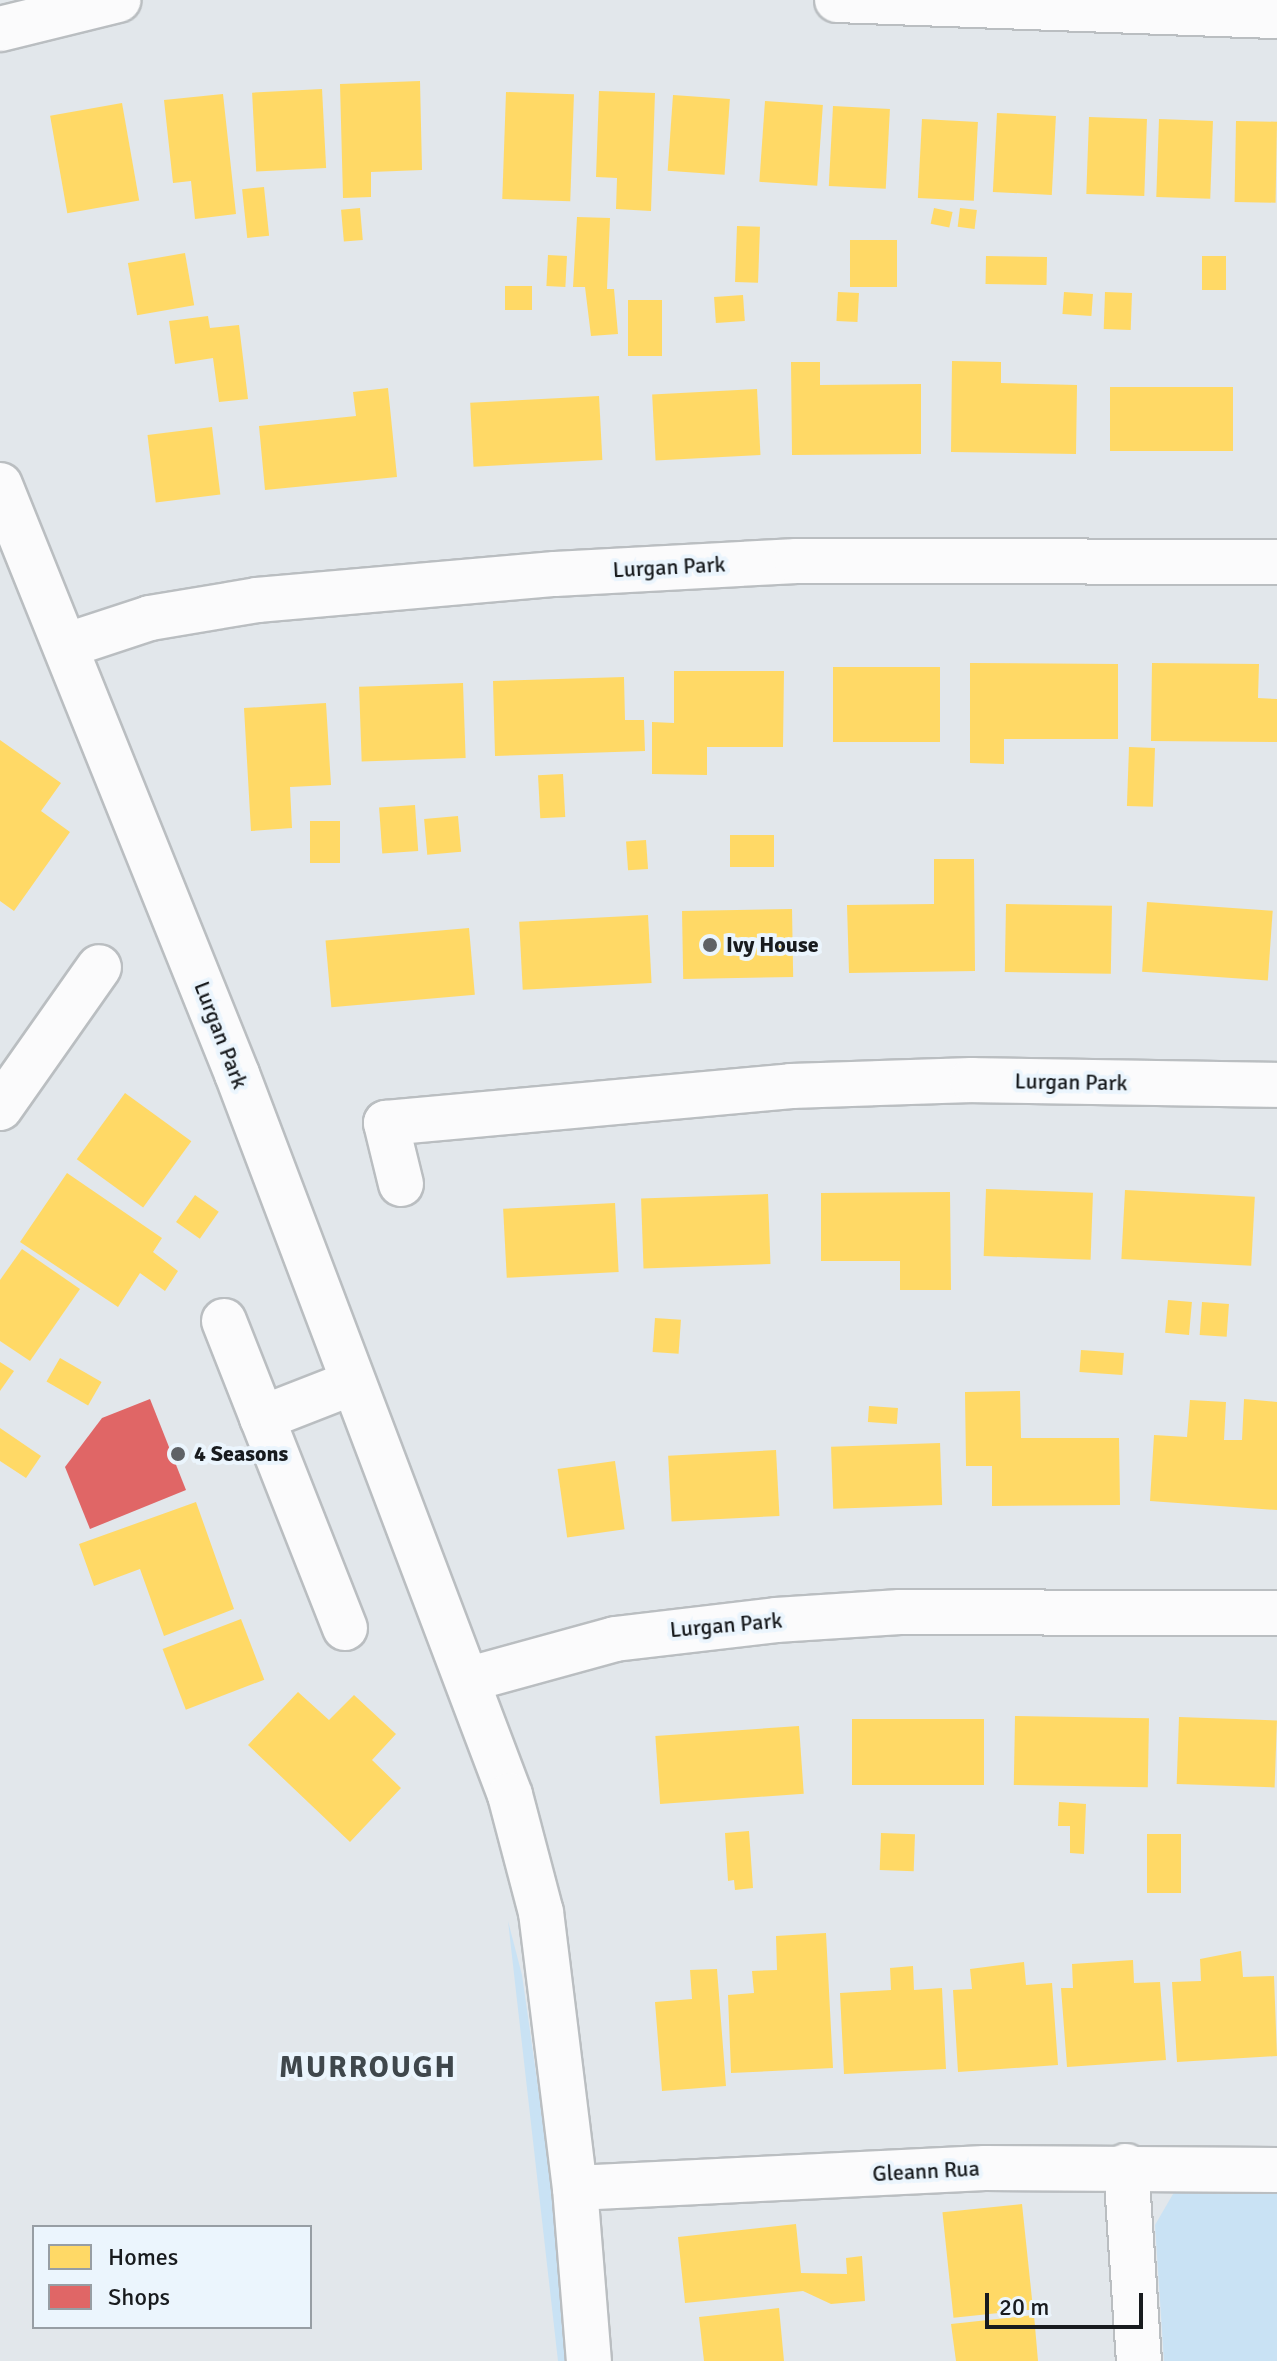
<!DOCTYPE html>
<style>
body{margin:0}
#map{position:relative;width:1277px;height:2361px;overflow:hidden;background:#e2e7eb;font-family:Signika,sans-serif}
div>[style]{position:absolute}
.green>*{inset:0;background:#c9e2f4}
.homes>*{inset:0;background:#ffd966;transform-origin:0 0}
.shops>*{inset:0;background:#e06666}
.roads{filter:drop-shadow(2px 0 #babec1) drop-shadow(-2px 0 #babec1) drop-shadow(0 2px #babec1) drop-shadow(0 -2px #babec1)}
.minor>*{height:44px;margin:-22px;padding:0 22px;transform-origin:22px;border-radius:22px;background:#fbfbfc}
.dots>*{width:22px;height:22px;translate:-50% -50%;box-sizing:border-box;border:4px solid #ebf5fd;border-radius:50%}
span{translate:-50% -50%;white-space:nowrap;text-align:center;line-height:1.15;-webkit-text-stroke:8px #ebf5fd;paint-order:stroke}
.street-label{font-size:22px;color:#181b1e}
.poi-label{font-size:22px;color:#181b1e;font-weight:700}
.left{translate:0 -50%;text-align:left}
.district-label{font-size:30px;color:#3f474c;font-weight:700;letter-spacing:2px}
.legend{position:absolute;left:32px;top:2225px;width:280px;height:104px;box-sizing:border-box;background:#ebf5fd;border:2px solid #979ea4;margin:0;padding:10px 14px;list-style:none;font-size:24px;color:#181b1e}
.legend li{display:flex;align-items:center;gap:16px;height:40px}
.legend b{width:40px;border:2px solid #979ea4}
.scale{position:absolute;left:985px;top:2293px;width:158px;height:36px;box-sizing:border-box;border:4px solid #181b1e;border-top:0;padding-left:10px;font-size:24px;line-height:28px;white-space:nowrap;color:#181b1e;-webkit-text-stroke:6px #ebf5fd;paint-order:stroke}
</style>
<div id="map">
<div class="green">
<div style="clip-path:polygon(508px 1921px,522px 1975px,577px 2361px,558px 2361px)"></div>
<div style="clip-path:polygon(1185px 2188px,1277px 2191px,1277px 2361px,1164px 2361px,1155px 2225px,1173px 2194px)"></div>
</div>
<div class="homes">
<div style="clip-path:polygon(420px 81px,422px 170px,371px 172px,371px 197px,343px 198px,340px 84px)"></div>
<div style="left:322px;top:89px;width:79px;height:70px;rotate:87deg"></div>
<div style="clip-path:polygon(599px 91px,655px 93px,651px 211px,616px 209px,617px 178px,596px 177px)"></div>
<div style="left:506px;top:92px;width:68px;height:107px;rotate:2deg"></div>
<div style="clip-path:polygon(223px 94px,236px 214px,195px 219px,191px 181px,173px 183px,164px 100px)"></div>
<div style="left:673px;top:95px;width:57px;height:76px;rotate:4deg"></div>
<div style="left:765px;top:101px;width:58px;height:81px;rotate:4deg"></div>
<div style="left:122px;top:103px;width:99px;height:73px;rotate:80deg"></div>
<div style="left:833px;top:106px;width:57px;height:80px;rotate:3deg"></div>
<div style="left:997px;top:113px;width:59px;height:79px;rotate:3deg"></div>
<div style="left:1089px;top:117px;width:58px;height:77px;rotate:2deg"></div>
<div style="left:922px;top:119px;width:56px;height:79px;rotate:3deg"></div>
<div style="left:1159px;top:119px;width:54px;height:78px;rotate:2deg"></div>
<div style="left:1236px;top:121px;width:41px;height:81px;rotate:1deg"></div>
<div style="left:264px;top:187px;width:49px;height:22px;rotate:84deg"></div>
<div style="left:360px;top:208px;width:32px;height:19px;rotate:85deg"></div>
<div style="left:934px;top:208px;width:19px;height:16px;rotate:12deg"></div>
<div style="left:960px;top:208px;width:17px;height:19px;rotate:7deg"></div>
<div style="clip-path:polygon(577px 217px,610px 218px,607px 289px,614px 289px,618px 334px,591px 336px,585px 287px,573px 287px)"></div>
<div style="left:737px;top:226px;width:23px;height:56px;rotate:2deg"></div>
<div style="left:850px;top:240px;width:47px;height:47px"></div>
<div style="left:185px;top:253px;width:53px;height:58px;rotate:80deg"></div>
<div style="left:548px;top:255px;width:19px;height:31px;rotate:3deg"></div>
<div style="left:986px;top:256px;width:61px;height:28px;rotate:1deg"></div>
<div style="left:1202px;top:256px;width:24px;height:34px"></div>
<div style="left:505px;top:286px;width:27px;height:24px"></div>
<div style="left:838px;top:292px;width:21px;height:29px;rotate:3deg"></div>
<div style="left:1064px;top:292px;width:29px;height:22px;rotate:4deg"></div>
<div style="left:1105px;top:292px;width:27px;height:37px;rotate:2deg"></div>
<div style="left:743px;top:295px;width:26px;height:29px;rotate:86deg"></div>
<div style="left:628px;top:300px;width:34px;height:56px"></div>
<div style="clip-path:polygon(208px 316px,210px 328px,239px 325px,248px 399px,219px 402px,213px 358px,175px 364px,169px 321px)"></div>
<div style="clip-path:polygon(952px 361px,1001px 362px,1001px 383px,1077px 385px,1076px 454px,951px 452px)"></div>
<div style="clip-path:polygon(791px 362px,820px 362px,820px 385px,921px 384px,921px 454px,792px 455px)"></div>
<div style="left:1110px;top:387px;width:123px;height:64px"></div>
<div style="clip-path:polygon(388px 388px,397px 477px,265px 490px,259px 426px,356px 416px,353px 392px)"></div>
<div style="left:757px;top:389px;width:66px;height:105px;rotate:87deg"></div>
<div style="left:599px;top:396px;width:64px;height:129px;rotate:87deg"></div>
<div style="left:212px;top:427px;width:68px;height:65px;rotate:83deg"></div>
<div style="clip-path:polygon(970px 663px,1118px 664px,1118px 739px,1004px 739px,1004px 764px,970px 763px)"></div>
<div style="clip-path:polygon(1152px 663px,1259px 664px,1258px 698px,1277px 699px,1277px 742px,1151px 741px)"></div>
<div style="left:833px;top:667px;width:107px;height:75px"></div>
<div style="clip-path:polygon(674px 671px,784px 671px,783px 747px,707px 747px,707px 775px,652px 774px,652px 722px,674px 723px)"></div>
<div style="clip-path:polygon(624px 677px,625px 720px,644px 720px,645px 751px,495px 756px,493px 681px)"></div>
<div style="left:463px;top:683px;width:75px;height:104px;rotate:88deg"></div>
<div style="clip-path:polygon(326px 703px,331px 785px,290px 787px,292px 828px,251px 831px,244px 708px)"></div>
<div style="clip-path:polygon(0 740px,61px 783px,41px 811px,70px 832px,14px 911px,0 901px)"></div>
<div style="left:1129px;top:747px;width:26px;height:59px;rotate:2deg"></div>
<div style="left:563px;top:774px;width:43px;height:25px;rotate:87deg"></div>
<div style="left:415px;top:805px;width:46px;height:36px;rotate:86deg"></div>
<div style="left:458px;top:816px;width:36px;height:34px;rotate:85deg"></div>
<div style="left:340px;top:821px;width:42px;height:30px;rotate:90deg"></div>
<div style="left:774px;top:835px;width:32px;height:44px;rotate:90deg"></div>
<div style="left:646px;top:840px;width:29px;height:20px;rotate:86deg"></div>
<div style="clip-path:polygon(934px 859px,974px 859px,975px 971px,849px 973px,847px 905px,934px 904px)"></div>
<div style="left:1147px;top:902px;width:126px;height:70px;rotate:4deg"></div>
<div style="left:1006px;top:904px;width:106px;height:68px;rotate:1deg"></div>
<div style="left:792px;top:909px;width:68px;height:110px;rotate:89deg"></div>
<div style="left:648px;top:915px;width:68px;height:129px;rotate:87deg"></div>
<div style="left:469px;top:928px;width:67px;height:144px;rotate:85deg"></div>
<div style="left:125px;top:1093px;width:82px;height:82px;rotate:36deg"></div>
<div style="clip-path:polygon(67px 1173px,162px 1238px,153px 1252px,178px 1271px,165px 1291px,140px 1273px,118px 1307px,20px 1242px)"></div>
<div style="left:986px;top:1189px;width:107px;height:67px;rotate:2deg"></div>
<div style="left:1125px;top:1190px;width:130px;height:69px;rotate:3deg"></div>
<div style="clip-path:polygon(950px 1192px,951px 1290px,900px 1290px,900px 1261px,821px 1261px,821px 1193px)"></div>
<div style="left:768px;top:1194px;width:70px;height:127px;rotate:88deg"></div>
<div style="left:195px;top:1195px;width:29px;height:33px;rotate:35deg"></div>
<div style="left:615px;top:1203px;width:69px;height:112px;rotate:87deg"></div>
<div style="clip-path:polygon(22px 1249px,80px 1289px,30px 1361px,0 1341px,0 1280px)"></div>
<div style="left:1168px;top:1300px;width:24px;height:33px;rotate:5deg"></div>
<div style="left:1202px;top:1302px;width:27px;height:33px;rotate:4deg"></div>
<div style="left:655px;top:1318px;width:26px;height:34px;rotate:4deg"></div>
<div style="left:1081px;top:1350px;width:43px;height:22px;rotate:4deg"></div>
<div style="left:60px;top:1358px;width:48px;height:27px;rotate:30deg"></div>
<div style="clip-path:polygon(0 1362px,14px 1371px,0 1391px)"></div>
<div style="clip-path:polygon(1020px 1391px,1021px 1438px,1119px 1438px,1120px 1505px,992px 1506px,992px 1466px,966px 1466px,965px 1392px)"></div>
<div style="clip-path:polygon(1244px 1399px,1277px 1402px,1277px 1510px,1150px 1501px,1154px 1435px,1187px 1437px,1190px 1400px,1226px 1402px,1224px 1440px,1242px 1440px)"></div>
<div style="left:869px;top:1406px;width:29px;height:16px;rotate:4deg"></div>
<div style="clip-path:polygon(0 1428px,41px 1456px,26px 1478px,0 1461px)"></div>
<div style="left:940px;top:1443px;width:62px;height:109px;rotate:88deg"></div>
<div style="left:776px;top:1450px;width:66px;height:108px;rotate:87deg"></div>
<div style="left:615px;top:1461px;width:69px;height:58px;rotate:82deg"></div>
<div style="clip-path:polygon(196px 1502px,234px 1609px,164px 1636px,140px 1569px,94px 1586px,79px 1544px)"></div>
<div style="left:241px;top:1619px;width:65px;height:84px;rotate:69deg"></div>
<div style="clip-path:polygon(298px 1692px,329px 1720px,354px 1695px,396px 1734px,372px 1760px,401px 1788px,350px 1842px,248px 1745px)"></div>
<div style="left:1015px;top:1716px;width:134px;height:69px;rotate:1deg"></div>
<div style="left:1179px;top:1717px;width:98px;height:67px;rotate:2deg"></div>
<div style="left:852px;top:1719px;width:132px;height:66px"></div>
<div style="left:799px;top:1726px;width:68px;height:144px;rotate:86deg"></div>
<div style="clip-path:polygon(1059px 1802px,1086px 1804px,1084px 1854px,1070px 1853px,1070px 1826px,1058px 1826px)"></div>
<div style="clip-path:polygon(749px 1831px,753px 1888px,735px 1890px,734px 1880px,728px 1881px,725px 1833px)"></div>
<div style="left:881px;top:1833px;width:34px;height:37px;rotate:2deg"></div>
<div style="left:1147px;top:1834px;width:34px;height:59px"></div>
<div style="clip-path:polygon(826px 1933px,833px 2068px,731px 2073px,728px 1995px,754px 1993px,752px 1971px,777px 1970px,776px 1936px)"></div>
<div style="clip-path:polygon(1241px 1951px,1243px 1977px,1274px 1976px,1277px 2056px,1177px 2062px,1172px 1982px,1201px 1981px,1200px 1959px)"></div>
<div style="clip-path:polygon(1133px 1960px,1134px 1983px,1160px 1982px,1166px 2060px,1067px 2067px,1061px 1988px,1073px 1988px,1072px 1964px)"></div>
<div style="clip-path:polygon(1024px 1962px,1026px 1985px,1052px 1983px,1058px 2065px,958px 2072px,953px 1990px,972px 1989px,970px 1969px)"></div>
<div style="clip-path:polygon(913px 1966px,914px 1990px,942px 1988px,946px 2069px,844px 2074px,840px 1993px,891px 1990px,890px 1968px)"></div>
<div style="clip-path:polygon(717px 1969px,726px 2086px,662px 2091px,655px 2002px,692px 1999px,690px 1970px)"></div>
<div style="left:1022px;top:2204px;width:106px;height:80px;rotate:84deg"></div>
<div style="clip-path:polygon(796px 2224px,801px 2273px,847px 2274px,846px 2258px,862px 2256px,865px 2301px,831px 2304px,803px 2291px,685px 2303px,678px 2237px)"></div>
<div style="clip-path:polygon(779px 2308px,784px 2361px,704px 2361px,699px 2317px)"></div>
<div style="clip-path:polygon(1034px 2315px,1038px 2361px,956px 2361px,951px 2324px)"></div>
</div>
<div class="shops">
<div style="clip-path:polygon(150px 1399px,186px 1490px,90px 1529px,65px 1467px,102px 1418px)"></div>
</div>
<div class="roads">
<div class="minor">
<div style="left:837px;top:0;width:440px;rotate:2.1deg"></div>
<div style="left:0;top:29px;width:122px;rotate:-13.8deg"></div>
<div style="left:0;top:485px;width:635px;rotate:68.08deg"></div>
<div style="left:237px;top:1074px;width:771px;rotate:69.26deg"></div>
<div style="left:510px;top:1795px;width:121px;rotate:75.2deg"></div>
<div style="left:541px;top:1912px;width:278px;rotate:83deg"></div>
<div style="left:575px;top:2188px;width:174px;rotate:85.4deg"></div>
<div style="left:68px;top:645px;width:86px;rotate:-18.2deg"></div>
<div style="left:150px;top:618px;width:109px;rotate:-9.5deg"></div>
<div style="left:257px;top:600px;width:299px;rotate:-5deg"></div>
<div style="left:555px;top:574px;width:242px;rotate:-3.1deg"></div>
<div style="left:797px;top:561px;width:480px;rotate:0.1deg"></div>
<div style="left:0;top:1108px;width:172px;rotate:-54.9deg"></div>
<div style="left:401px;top:1184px;width:63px;rotate:-103.8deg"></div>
<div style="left:386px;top:1123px;width:407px;rotate:-5.2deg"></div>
<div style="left:791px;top:1086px;width:181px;rotate:-1.9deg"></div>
<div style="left:972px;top:1080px;width:305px;rotate:0.9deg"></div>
<div style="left:224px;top:1321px;width:330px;rotate:68.5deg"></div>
<div style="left:262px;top:1418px;width:97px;rotate:-21.3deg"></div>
<div style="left:470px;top:1679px;width:150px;rotate:-15.4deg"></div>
<div style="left:615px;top:1639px;width:162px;rotate:-6.7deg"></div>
<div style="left:776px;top:1620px;width:124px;rotate:-3.7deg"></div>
<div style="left:900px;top:1612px;width:377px;rotate:0.2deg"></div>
<div style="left:1126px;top:2166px;width:195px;rotate:86.2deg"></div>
<div style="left:575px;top:2188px;width:410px;rotate:-2.8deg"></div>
<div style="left:985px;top:2168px;width:292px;rotate:0.4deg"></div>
</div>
</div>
<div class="dots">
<div style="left:710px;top:945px;background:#5f6266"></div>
<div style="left:178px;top:1454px;background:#5f6266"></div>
</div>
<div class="street-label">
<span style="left:669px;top:567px;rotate:-3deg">Lurgan Park</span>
<span style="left:221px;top:1035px;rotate:69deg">Lurgan Park</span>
<span style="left:1071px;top:1082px;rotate:1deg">Lurgan Park</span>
<span style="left:726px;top:1625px;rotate:-5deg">Lurgan Park</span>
<span style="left:926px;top:2171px;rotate:-3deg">Gleann Rua</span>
</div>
<div class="poi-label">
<span class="left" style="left:726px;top:945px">Ivy House</span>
<span class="left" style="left:194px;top:1454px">4 Seasons</span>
</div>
<div class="district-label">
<span style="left:368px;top:2068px">MURROUGH</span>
</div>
<ul class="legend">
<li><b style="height:22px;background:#ffd966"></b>Homes</li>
<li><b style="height:22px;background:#e06666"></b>Shops</li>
</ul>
<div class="scale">20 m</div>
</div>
